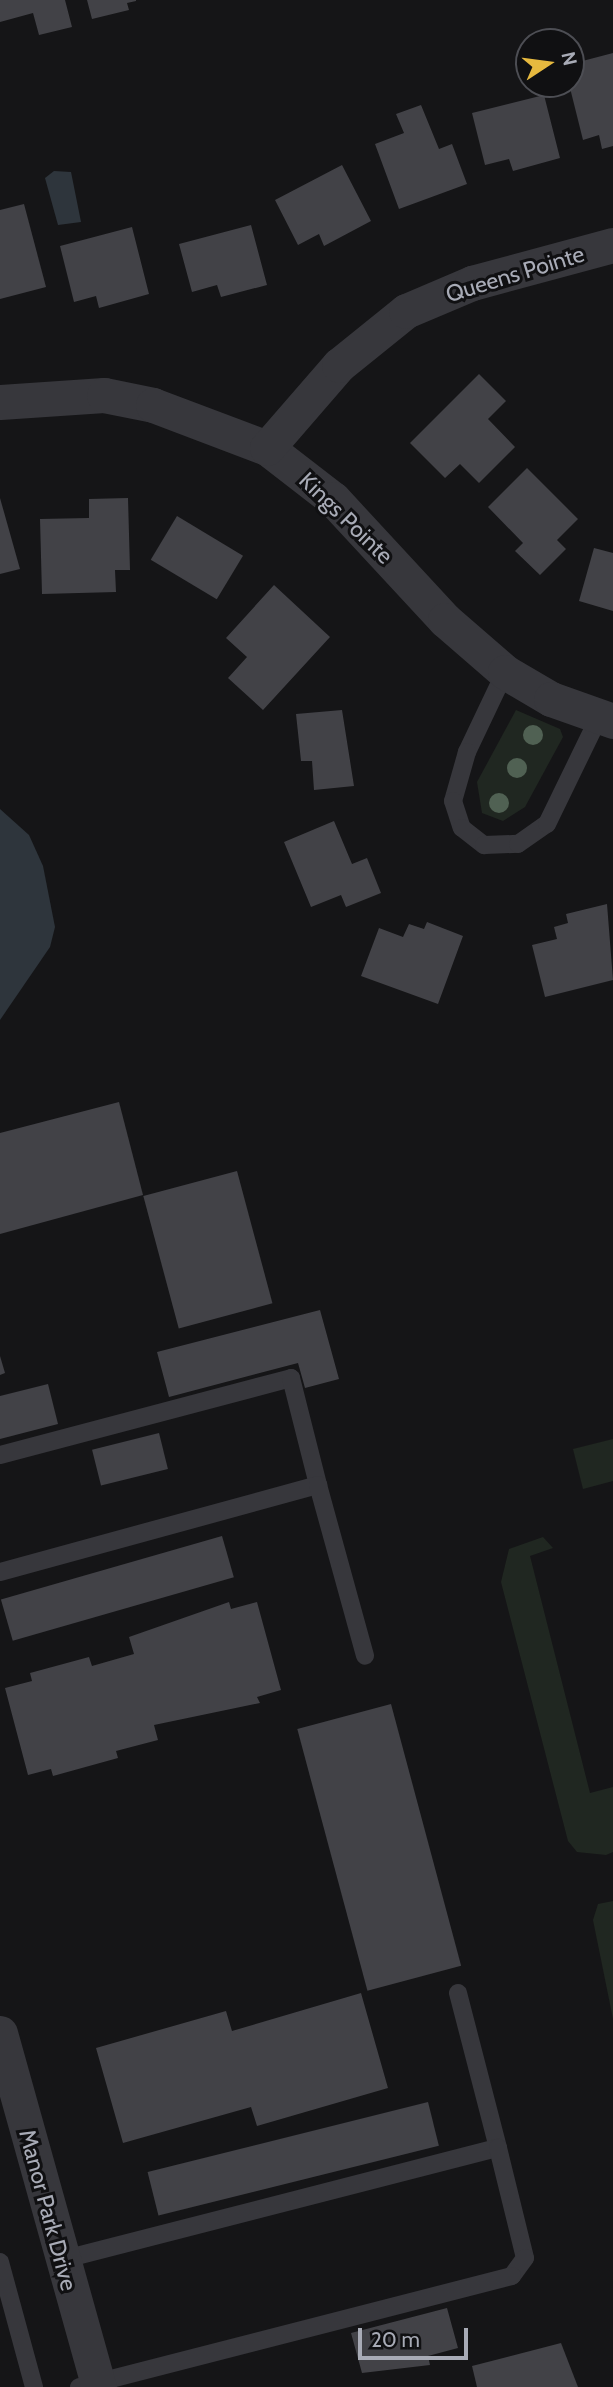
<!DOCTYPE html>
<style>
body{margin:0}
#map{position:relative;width:613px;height:2387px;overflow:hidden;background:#151517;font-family:Cabin,sans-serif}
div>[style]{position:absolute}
.green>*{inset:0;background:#202721}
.water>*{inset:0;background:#2e353c}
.building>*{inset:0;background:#424247;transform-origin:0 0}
.service>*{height:18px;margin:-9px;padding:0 9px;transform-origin:9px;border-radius:9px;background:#37373c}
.minor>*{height:35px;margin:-17.5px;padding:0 17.5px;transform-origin:17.5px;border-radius:17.5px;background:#37373c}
.trees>*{width:20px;height:20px;margin:-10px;border-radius:50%;background:#506153}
span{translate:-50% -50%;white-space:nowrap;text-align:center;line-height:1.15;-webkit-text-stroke:6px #101012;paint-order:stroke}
.street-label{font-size:23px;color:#a8abb6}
.north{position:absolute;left:515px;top:28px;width:70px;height:70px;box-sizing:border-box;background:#101012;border:2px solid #4d4e54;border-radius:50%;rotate:77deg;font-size:19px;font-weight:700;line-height:28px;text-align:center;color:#a8abb6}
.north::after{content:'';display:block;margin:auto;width:24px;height:32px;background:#e6b93f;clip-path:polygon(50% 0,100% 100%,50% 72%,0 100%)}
.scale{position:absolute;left:358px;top:2328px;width:110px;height:32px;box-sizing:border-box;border:4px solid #a8abb6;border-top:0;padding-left:9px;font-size:21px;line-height:24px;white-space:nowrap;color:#a8abb6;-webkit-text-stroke:5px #101012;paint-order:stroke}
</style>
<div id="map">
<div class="green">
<div style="clip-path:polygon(516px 710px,560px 729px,563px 737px,525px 807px,503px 821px,482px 813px,477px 782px)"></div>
<div style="clip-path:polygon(613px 1439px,613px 1481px,583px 1489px,573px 1449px)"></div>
<div style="clip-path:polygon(543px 1537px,553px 1548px,530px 1556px,590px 1793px,613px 1787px,613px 1852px,606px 1855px,577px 1852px,568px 1841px,501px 1582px,509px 1549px)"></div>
<div style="clip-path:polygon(613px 1901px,613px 2019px,593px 1920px,598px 1904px)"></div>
</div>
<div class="water">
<div style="clip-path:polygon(54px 171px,71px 172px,81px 222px,58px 225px,45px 178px)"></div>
<div style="clip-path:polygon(0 809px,29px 835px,43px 866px,55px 927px,50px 947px,0 1020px)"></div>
</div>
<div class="building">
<div style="clip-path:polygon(0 0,65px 0,72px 27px,39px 35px,33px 13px,0 22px)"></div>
<div style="clip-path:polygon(87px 0,136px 0,136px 1px,127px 3px,129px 10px,92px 19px)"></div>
<div style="clip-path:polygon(613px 53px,613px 146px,602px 149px,599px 135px,583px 140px,569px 84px,571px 64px)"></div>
<div style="clip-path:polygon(544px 95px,560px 158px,513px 171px,509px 159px,485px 165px,472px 113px)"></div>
<div style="clip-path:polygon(421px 105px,439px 149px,452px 144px,467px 184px,399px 209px,375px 144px,404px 133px,396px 114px)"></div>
<div style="clip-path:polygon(342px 165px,371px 221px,324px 246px,319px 234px,298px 245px,275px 200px)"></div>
<div style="clip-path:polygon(24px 204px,46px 287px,0 299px,0 210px)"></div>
<div style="clip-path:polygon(251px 225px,267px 285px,221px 297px,217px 285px,192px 292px,179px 244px)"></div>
<div style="clip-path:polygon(132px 227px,149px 294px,99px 308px,96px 296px,74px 302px,60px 246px)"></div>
<div style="clip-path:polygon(479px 374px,506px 401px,488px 419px,515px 447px,479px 483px,460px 464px,445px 478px,410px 443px)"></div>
<div style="clip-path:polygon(527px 468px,578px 519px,557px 540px,566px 549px,540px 575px,515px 551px,523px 543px,488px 507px)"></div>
<div style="clip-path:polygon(0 498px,20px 569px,0 574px)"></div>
<div style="clip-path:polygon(128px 498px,130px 570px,115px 570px,116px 592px,42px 594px,40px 519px,89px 518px,89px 499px)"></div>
<div style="left:177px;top:516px;width:77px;height:51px;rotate:31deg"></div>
<div style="clip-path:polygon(594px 548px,613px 553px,613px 611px,579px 601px)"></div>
<div style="clip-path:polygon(274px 585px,330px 637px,263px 710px,228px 678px,247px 657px,226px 638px)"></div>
<div style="clip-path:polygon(342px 710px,354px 786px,314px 790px,312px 761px,301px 761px,296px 714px)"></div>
<div style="clip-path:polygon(334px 821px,352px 864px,367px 858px,381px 893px,346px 907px,341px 895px,311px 907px,284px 842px)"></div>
<div style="clip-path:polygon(607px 904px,613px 980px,545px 997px,532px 945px,557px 939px,554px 927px,568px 923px,566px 914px)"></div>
<div style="clip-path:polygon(427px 922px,463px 936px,438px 1004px,361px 976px,379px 928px,403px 937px,409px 924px,424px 929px)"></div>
<div style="clip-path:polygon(119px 1102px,143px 1195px,0 1234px,0 1133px)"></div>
<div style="left:237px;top:1171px;width:137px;height:97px;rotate:75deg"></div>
<div style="clip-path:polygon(320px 1310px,339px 1379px,305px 1388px,298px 1363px,169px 1397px,157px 1352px)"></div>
<div style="clip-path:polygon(0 1356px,5px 1373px,0 1375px)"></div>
<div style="clip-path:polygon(48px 1384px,58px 1424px,0 1439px,0 1396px)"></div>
<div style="left:159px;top:1433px;width:37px;height:69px;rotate:76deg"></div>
<div style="left:222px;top:1536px;width:43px;height:230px;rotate:74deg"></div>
<div style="clip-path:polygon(229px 1602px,231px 1609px,257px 1602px,281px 1690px,257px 1697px,260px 1703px,154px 1725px,158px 1740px,116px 1751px,118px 1758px,53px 1776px,51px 1769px,28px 1775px,5px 1688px,32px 1681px,30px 1673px,89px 1657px,92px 1666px,134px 1654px,129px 1637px)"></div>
<div style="left:391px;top:1704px;width:271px;height:97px;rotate:75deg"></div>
<div style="clip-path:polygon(361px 1993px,388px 2088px,257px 2126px,251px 2107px,123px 2143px,96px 2048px,226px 2011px,232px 2031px)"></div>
<div style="left:428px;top:2102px;width:45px;height:289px;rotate:76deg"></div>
<div style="clip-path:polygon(447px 2308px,458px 2348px,428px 2356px,430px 2365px,362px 2373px,351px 2333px)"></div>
<div style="clip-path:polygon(561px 2343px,578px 2387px,477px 2387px,472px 2366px)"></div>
</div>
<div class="service">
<div style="left:505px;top:672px;width:89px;rotate:115.4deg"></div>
<div style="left:467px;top:752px;width:51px;rotate:105.9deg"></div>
<div style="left:453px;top:801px;width:28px;rotate:72deg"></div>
<div style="left:462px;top:828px;width:28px;rotate:38deg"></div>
<div style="left:484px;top:845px;width:34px;rotate:-2deg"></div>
<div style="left:518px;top:844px;width:35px;rotate:-35deg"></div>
<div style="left:547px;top:824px;width:119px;rotate:-64.1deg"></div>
<div style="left:0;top:1455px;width:301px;rotate:-14.8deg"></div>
<div style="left:291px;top:1378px;width:110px;rotate:75.8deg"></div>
<div style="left:0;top:1572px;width:330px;rotate:-15.3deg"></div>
<div style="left:318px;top:1485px;width:177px;rotate:74.6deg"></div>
<div style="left:458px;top:1993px;width:160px;rotate:75.5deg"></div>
<div style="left:61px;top:2260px;width:451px;rotate:-14.4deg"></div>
<div style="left:498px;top:2148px;width:113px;rotate:76.2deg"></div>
<div style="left:525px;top:2258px;width:22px;rotate:126deg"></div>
<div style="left:512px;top:2276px;width:447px;rotate:165.6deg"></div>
<div style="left:0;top:2262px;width:130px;rotate:74.8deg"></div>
</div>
<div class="minor">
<div style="left:0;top:402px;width:104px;rotate:-3.9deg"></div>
<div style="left:104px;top:395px;width:50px;rotate:11.5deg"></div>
<div style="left:153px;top:405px;width:122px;rotate:20.7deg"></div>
<div style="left:267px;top:448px;width:83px;rotate:37.7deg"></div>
<div style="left:333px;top:499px;width:165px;rotate:47.2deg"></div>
<div style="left:445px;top:620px;width:79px;rotate:40.9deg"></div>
<div style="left:505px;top:672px;width:53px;rotate:30.4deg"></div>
<div style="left:551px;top:699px;width:66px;rotate:19.5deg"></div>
<div style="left:267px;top:448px;width:110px;rotate:-49.1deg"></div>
<div style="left:339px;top:365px;width:86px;rotate:-38.9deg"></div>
<div style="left:406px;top:311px;width:72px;rotate:-23deg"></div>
<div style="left:472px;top:283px;width:146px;rotate:-15.1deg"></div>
<div style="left:0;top:2033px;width:368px;rotate:74.4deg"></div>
</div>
<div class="trees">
<div style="left:533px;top:735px"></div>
<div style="left:517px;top:768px"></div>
<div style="left:499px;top:803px"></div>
</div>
<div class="street-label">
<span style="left:515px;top:274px;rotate:-17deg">Queens Pointe</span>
<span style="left:346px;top:518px;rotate:44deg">Kings Pointe</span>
<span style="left:48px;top:2210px;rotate:75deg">Manor Park Drive</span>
</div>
<div class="north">N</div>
<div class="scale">20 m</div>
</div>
